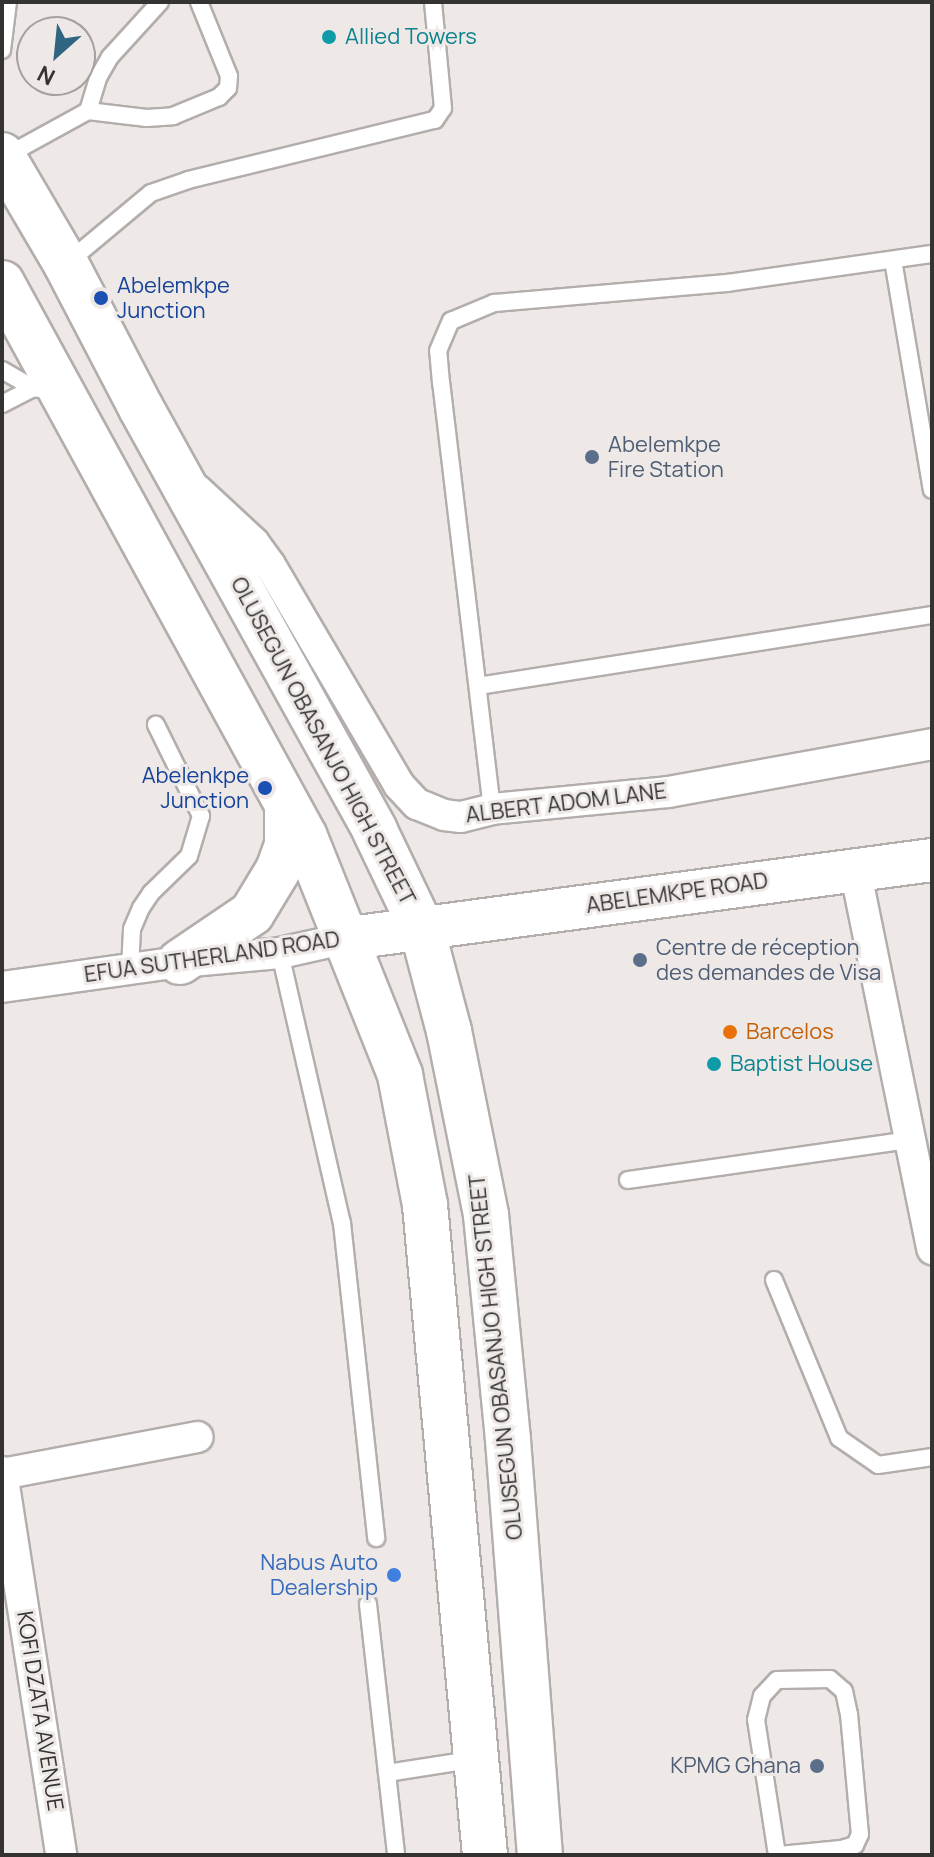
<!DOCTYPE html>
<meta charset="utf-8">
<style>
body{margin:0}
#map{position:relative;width:934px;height:1857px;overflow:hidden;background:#eee9e7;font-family:Manrope,sans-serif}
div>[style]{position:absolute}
.roads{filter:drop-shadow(2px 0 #b3aeac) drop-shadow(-2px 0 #b3aeac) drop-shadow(0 2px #b3aeac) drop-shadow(0 -2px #b3aeac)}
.lane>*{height:16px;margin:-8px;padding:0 8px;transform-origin:8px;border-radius:8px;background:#fff}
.street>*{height:30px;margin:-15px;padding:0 15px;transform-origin:15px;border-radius:15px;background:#fff}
.secondary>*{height:42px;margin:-21px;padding:0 21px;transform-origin:21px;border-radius:21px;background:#fff}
.primary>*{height:44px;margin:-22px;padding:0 22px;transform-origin:22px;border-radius:22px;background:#fff}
.dots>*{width:22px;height:22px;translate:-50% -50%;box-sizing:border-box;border:4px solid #eee9e7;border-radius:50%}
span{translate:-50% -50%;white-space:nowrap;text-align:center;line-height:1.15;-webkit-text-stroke:6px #eee9e7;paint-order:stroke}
.culture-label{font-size:22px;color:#0d838f}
.left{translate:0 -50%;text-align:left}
.transit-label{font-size:22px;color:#164399}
.right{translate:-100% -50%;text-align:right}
.service-label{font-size:22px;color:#4e5e75}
.street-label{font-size:22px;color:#353332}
.food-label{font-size:22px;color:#c56008}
.shop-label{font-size:22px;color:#366cbe}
.frame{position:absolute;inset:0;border:4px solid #353332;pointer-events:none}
.north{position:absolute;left:16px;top:16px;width:80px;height:80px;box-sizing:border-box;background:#eee9e7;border:2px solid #a4a09f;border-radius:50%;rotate:207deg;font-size:22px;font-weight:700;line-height:32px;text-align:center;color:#353332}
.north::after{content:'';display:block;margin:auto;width:28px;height:36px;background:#2f6580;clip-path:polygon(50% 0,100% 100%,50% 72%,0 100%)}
</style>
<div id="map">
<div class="roads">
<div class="lane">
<div style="left:2px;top:50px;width:48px;rotate:-82.9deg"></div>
<div style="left:88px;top:111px;width:59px;rotate:6.8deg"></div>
<div style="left:147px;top:118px;width:26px;rotate:-4deg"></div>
<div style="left:173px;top:116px;width:50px;rotate:-22.4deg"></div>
<div style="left:219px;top:97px;width:13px;rotate:-45deg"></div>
<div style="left:228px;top:88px;width:12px;rotate:-85deg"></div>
<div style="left:229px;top:76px;width:80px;rotate:-112.1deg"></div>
<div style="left:6px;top:156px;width:94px;rotate:-28.8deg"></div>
<div style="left:88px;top:111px;width:37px;rotate:-73deg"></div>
<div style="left:99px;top:76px;width:22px;rotate:-60deg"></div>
<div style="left:110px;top:57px;width:74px;rotate:-47.7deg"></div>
<div style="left:893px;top:260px;width:233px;rotate:80.4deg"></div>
<div style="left:67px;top:263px;width:109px;rotate:-39.8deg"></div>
<div style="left:151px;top:193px;width:39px;rotate:-19deg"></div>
<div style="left:188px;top:180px;width:254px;rotate:-13.7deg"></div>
<div style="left:435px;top:120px;width:14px;rotate:-56deg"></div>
<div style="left:443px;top:108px;width:106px;rotate:-95.4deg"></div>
<div style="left:2px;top:370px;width:36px;rotate:30deg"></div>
<div style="left:33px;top:388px;width:22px;rotate:8deg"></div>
<div style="left:2px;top:404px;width:35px;rotate:-27deg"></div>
<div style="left:478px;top:686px;width:460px;rotate:-8.9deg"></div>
<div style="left:492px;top:809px;width:429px;rotate:-96.8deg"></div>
<div style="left:441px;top:383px;width:32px;rotate:-95deg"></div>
<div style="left:438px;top:351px;width:33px;rotate:-67deg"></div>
<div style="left:451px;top:321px;width:47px;rotate:-22.7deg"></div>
<div style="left:494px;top:303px;width:234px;rotate:-4.9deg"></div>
<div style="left:727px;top:283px;width:207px;rotate:-8.1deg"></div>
<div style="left:280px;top:953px;width:277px;rotate:77.1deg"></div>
<div style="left:342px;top:1223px;width:317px;rotate:83.8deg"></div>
<div style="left:130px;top:968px;width:39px;rotate:-87deg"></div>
<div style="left:132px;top:929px;width:23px;rotate:-67deg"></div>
<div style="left:141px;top:908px;width:18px;rotate:-56deg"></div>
<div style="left:151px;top:893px;width:53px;rotate:-44.2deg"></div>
<div style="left:189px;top:856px;width:42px;rotate:-73.3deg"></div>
<div style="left:201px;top:816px;width:102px;rotate:-116.3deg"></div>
<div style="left:628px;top:1180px;width:284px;rotate:-8.1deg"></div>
<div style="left:774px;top:1280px;width:171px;rotate:67.6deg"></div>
<div style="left:839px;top:1438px;width:47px;rotate:34.7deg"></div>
<div style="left:878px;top:1465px;width:55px;rotate:-8.4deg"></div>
<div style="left:368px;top:1604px;width:253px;rotate:83.6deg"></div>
<div style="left:387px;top:1773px;width:90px;rotate:-8.9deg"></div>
<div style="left:777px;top:1855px;width:137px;rotate:-98.8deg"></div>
<div style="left:756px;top:1720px;width:25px;rotate:-76deg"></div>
<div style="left:762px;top:1696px;width:22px;rotate:-47deg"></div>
<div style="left:777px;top:1680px;width:53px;rotate:-1.1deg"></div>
<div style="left:830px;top:1679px;width:18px;rotate:41deg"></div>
<div style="left:844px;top:1691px;width:24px;rotate:78deg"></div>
<div style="left:849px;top:1714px;width:121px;rotate:84.8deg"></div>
<div style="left:860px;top:1834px;width:12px;rotate:114deg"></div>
<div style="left:855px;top:1845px;width:15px;rotate:164deg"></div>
<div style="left:841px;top:1849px;width:62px;rotate:174.5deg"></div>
</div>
<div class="street">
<div style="left:197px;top:490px;width:78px;rotate:42.9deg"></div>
<div style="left:254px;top:543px;width:27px;rotate:54deg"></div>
<div style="left:270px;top:565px;width:255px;rotate:59.6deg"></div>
<div style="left:399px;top:785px;width:26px;rotate:47deg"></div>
<div style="left:417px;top:804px;width:29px;rotate:22deg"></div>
<div style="left:444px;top:815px;width:17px;rotate:7deg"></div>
<div style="left:461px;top:817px;width:32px;rotate:-14deg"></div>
<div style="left:492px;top:809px;width:177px;rotate:-5.5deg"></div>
<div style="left:668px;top:792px;width:268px;rotate:-10.3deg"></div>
<div style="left:855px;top:869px;width:388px;rotate:78.5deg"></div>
<div style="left:2px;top:987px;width:180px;rotate:-8deg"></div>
<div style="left:180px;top:962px;width:100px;rotate:-5.1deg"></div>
<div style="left:280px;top:953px;width:65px;rotate:-12.5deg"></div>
<div style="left:2px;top:1472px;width:388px;rotate:81.2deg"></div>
<div style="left:2px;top:1474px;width:199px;rotate:-10.7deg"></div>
</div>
<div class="secondary">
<div style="left:343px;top:939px;width:594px;rotate:-7.64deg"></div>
</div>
<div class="primary">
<div style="left:2px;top:155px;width:126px;rotate:59.6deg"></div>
<div style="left:66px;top:264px;width:162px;rotate:62.5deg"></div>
<div style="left:141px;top:408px;width:483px;rotate:61deg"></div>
<div style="left:375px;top:831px;width:109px;rotate:64.4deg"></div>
<div style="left:422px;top:929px;width:106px;rotate:75.2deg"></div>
<div style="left:449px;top:1031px;width:188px;rotate:78.6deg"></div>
<div style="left:486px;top:1215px;width:226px;rotate:84.4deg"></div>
<div style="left:508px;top:1440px;width:416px;rotate:85.6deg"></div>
<div style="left:2px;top:283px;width:631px;rotate:61.32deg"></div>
<div style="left:305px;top:837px;width:256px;rotate:68.2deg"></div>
<div style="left:400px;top:1075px;width:132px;rotate:79.1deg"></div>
<div style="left:425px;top:1205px;width:653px;rotate:84.73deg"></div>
<div style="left:180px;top:962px;width:87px;rotate:-34.2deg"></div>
<div style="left:252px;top:913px;width:50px;rotate:-58.8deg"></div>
<div style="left:278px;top:870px;width:27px;rotate:-70deg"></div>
<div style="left:287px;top:845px;width:40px;rotate:-90deg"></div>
</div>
</div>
<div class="dots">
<div style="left:329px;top:37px;background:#0f9aa8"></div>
<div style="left:101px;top:298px;background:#1a4fb4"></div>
<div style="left:592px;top:457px;background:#5c6f8a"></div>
<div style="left:265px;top:788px;background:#1a4fb4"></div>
<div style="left:640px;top:960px;background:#5c6f8a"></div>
<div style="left:730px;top:1032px;background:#e8710a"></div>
<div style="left:714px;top:1064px;background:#0f9aa8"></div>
<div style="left:394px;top:1575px;background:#3f7fe0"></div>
<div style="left:817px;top:1766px;background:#5c6f8a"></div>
</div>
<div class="culture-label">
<span class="left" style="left:345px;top:37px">Allied Towers</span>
<span class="left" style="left:730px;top:1064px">Baptist House</span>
</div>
<div class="transit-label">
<span class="left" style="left:117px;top:298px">Abelemkpe<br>Junction</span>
<span class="right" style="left:249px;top:788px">Abelenkpe<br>Junction</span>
</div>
<div class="service-label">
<span class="left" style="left:608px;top:457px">Abelemkpe<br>Fire Station</span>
<span class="left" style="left:656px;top:960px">Centre de réception<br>des demandes de Visa</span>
<span class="right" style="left:801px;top:1766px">KPMG Ghana</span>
</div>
<div class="street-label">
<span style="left:323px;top:741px;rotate:62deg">OLUSEGUN OBASANJO HIGH STREET</span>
<span style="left:566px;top:803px;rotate:-7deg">ALBERT ADOM LANE</span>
<span style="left:677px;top:893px;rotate:-8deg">ABELEMKPE ROAD</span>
<span style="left:212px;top:957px;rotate:-8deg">EFUA SUTHERLAND ROAD</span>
<span style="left:496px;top:1357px;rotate:-96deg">OLUSEGUN OBASANJO HIGH STREET</span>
<span style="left:40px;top:1711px;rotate:81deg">KOFI DZATA AVENUE</span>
</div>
<div class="food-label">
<span class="left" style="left:746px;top:1032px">Barcelos</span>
</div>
<div class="shop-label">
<span class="right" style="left:378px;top:1575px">Nabus Auto<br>Dealership</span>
</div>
<div class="frame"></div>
<div class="north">N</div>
</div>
